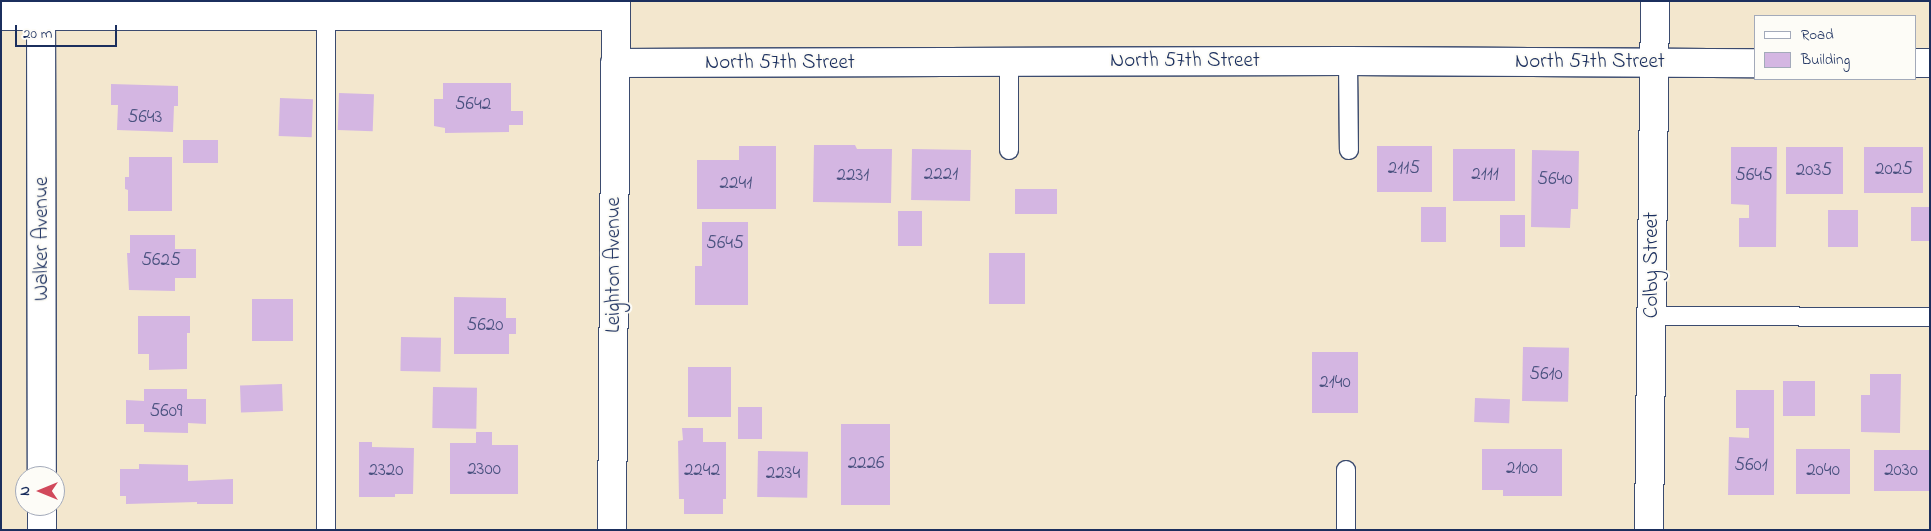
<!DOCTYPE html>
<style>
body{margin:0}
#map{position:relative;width:1931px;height:531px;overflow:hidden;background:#f3e7ce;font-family:"Indie Flower",sans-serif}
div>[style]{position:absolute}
.building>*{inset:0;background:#d4b6e2;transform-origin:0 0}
.roads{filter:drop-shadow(1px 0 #3b4b6f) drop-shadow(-1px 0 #3b4b6f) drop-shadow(0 1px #3b4b6f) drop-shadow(0 -1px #3b4b6f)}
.lane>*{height:18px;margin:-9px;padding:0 9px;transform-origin:9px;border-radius:9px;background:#fff}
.street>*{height:28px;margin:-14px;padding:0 14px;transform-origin:14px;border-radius:14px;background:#fff}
.secondary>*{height:28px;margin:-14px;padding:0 14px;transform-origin:14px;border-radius:14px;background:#fff}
span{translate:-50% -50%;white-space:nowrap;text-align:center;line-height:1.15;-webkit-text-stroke:4px #fdfcf7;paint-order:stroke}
.number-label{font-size:19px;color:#49517f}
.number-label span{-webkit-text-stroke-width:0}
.street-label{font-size:21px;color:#1b2f5e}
.frame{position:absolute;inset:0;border:2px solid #1b2f5e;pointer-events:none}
.legend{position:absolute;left:1754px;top:15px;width:162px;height:65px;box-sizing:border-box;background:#fdfcf7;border:1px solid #a3aaba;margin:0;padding:6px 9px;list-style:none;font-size:15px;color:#1b2f5e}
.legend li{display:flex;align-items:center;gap:10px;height:25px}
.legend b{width:25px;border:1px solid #a3aaba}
.north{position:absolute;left:15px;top:466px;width:50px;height:50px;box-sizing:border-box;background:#fdfcf7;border:1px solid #a3aaba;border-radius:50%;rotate:270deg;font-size:14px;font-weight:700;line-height:20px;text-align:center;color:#1b2f5e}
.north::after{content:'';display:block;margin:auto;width:18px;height:22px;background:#d1495b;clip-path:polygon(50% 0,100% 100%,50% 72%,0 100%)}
.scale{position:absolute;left:15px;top:25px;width:102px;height:22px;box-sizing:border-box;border:2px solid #1b2f5e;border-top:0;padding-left:6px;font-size:15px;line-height:18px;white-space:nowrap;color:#1b2f5e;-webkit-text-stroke:4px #fdfcf7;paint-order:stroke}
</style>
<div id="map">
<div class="building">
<div style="clip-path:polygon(443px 83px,511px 83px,511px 111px,523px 111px,523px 125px,509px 125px,509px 132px,445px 133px,445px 128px,434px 126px,434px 99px,443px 99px)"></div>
<div style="clip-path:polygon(111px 84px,178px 86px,178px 106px,174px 106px,173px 132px,117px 130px,118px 105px,111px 105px)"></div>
<div style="left:339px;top:93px;width:35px;height:37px;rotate:2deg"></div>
<div style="left:280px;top:98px;width:33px;height:38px;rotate:2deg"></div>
<div style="left:183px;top:140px;width:35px;height:23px"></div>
<div style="clip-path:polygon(814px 145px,855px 145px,857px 149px,892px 149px,891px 203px,813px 202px)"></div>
<div style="clip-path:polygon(739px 146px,776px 146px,776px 209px,697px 209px,697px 160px,739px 160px)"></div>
<div style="left:1377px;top:146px;width:55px;height:46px"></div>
<div style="clip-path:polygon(1731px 147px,1777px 147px,1776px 247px,1739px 247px,1739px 218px,1749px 218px,1749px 205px,1731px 204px)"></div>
<div style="left:1843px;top:147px;width:47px;height:57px;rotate:90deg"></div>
<div style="left:1864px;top:147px;width:59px;height:46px"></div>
<div style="left:912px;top:149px;width:59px;height:51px;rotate:1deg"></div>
<div style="left:1453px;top:149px;width:62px;height:52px"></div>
<div style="clip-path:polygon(1532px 150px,1579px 151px,1578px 209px,1571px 209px,1570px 228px,1531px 227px)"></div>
<div style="clip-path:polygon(129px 157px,172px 157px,172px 211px,128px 211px,128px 190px,125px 189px,125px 177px,129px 177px)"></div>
<div style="left:1015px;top:189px;width:42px;height:25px"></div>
<div style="left:1421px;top:207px;width:25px;height:35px"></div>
<div style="left:1911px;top:207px;width:19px;height:34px"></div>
<div style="left:1828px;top:210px;width:30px;height:37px"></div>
<div style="left:898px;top:211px;width:24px;height:35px"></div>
<div style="left:1500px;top:215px;width:25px;height:32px"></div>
<div style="clip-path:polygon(702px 222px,748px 222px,748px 305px,695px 305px,695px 266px,702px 266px)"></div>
<div style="clip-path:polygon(130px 235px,175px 235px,175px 249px,196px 249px,196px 278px,175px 278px,175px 291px,129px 290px,127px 253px,130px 253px)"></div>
<div style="left:989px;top:253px;width:36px;height:51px"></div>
<div style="clip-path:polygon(454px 297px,506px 298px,506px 318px,516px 318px,516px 334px,509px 334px,509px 354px,454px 354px)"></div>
<div style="left:252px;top:299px;width:41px;height:42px"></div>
<div style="clip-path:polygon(138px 316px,190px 316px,190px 333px,187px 333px,187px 369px,149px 370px,149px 354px,138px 354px)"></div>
<div style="left:401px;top:337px;width:40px;height:34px;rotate:1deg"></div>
<div style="left:1523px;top:347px;width:46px;height:54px;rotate:1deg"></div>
<div style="left:1312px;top:352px;width:46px;height:61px"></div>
<div style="left:688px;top:367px;width:43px;height:50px"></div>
<div style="clip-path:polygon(1870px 374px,1901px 374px,1900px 433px,1861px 432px,1861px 395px,1870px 395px)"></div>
<div style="left:1783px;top:381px;width:32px;height:35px"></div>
<div style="left:282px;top:384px;width:27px;height:42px;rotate:88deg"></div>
<div style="left:433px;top:387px;width:44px;height:41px;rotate:1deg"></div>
<div style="clip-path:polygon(144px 389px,187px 389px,187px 399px,206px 399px,206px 424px,188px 423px,188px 433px,144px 432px,144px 424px,126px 424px,126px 400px,144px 401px)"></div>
<div style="clip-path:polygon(1736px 390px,1774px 390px,1774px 495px,1728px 495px,1729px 437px,1749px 438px,1749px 428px,1736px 428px)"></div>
<div style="left:1475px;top:398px;width:35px;height:24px;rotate:2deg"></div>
<div style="left:738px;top:407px;width:24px;height:32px"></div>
<div style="left:841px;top:424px;width:49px;height:81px"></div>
<div style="clip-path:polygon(682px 428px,703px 428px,703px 442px,726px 442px,726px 499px,723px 499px,723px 514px,684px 514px,684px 499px,679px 499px,678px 441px,683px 440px)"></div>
<div style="clip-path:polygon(476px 432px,492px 432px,492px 445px,518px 445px,518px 494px,450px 494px,450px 443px,476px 443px)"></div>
<div style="clip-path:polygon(359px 442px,372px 442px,372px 447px,414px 448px,413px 494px,395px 494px,395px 497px,359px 497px)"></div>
<div style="clip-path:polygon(1482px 449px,1562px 449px,1562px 496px,1503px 496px,1503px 490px,1482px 490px)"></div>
<div style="left:1796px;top:449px;width:54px;height:45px"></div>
<div style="left:1874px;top:450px;width:55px;height:41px"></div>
<div style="left:758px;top:451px;width:50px;height:46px;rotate:1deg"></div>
<div style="clip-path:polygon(139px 464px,188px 465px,188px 481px,233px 479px,233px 504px,197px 504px,197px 502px,126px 504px,126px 496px,120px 496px,120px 469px,139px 469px)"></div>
</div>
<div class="roads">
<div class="lane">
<div style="left:1348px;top:61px;width:89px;rotate:89.4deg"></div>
<div style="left:1009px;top:150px;width:88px;rotate:-90deg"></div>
<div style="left:1652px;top:316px;width:278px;rotate:0.2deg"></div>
<div style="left:1346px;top:470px;width:60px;rotate:90deg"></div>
<div style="left:326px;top:530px;width:515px;rotate:-90deg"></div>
</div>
<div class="street">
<div style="left:41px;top:1px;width:475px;rotate:89.9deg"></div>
<div style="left:1px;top:16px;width:615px"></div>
<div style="left:615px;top:63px;width:733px;rotate:-0.16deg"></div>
<div style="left:1348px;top:61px;width:407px;rotate:0.3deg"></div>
<div style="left:1915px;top:63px;width:15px"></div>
<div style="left:42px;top:506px;width:24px;rotate:90deg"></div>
<div style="left:1649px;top:530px;width:529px;rotate:-89.35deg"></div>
</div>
<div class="secondary">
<div style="left:612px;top:530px;width:529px;rotate:-89.57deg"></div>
</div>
</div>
<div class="number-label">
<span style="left:473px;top:105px">5642</span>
<span style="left:145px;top:118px">5643</span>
<span style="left:1404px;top:169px">2115</span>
<span style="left:1894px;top:170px">2025</span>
<span style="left:1814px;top:171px">2035</span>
<span style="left:941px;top:175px">2221</span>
<span style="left:1485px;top:175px">2111</span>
<span style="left:853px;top:176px">2231</span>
<span style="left:1754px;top:176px">5645</span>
<span style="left:1555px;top:180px">5640</span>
<span style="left:736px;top:184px">2241</span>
<span style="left:725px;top:244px">5645</span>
<span style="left:161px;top:261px">5625</span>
<span style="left:485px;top:326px">5620</span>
<span style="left:1546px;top:375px">5610</span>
<span style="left:1335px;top:383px">2140</span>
<span style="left:166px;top:412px">5609</span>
<span style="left:866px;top:464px">2226</span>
<span style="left:1751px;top:466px">5601</span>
<span style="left:1522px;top:469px">2100</span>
<span style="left:484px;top:470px">2300</span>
<span style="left:386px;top:471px">2320</span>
<span style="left:702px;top:471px">2242</span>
<span style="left:1823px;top:471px">2040</span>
<span style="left:1901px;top:471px">2030</span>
<span style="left:783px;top:474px">2234</span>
</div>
<div class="street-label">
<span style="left:1185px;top:61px">North 57th Street</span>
<span style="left:1590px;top:62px">North 57th Street</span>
<span style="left:780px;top:63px">North 57th Street</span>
<span style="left:42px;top:239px;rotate:-90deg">Walker Avenue</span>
<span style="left:614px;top:265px;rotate:-90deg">Leighton Avenue</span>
<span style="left:1652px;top:265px;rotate:-90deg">Colby Street</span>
</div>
<div class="frame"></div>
<ul class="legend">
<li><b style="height:6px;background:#fff"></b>Road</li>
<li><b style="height:14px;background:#d4b6e2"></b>Building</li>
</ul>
<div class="north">N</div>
<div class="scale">20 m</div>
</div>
